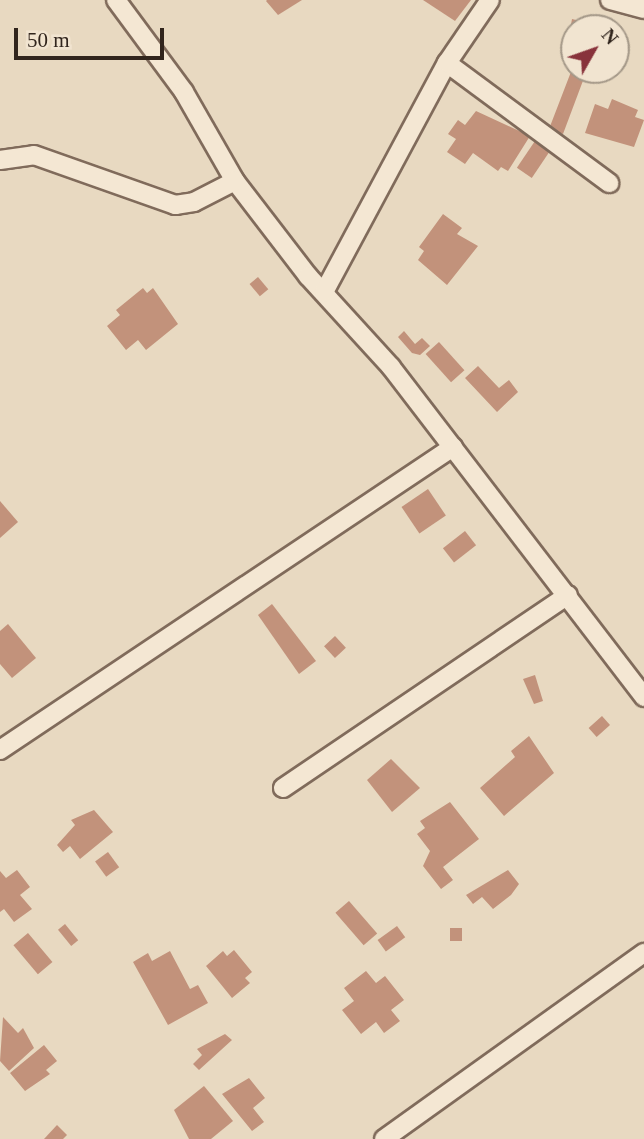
<!DOCTYPE html>
<style>
body{margin:0}
#map{position:relative;width:644px;height:1139px;overflow:hidden;background:#e8d9c1;font-family:"Times New Roman",serif}
div>[style]{position:absolute}
.building>*{inset:0;background:#c2927b;transform-origin:0 0}
.roads{filter:drop-shadow(2px 0 #806b5b) drop-shadow(-2px 0 #806b5b) drop-shadow(0 2px #806b5b) drop-shadow(0 -2px #806b5b)}
.street>*{height:18px;margin:-9px;padding:0 9px;transform-origin:9px;border-radius:9px;background:#f4e7d3}
span{translate:-50% -50%;white-space:nowrap;text-align:center;line-height:1.15;-webkit-text-stroke:7px #f1e4d0;paint-order:stroke}
.north{position:absolute;left:560px;top:14px;width:70px;height:70px;box-sizing:border-box;background:#f1e4d0;border:2px solid #a49888;border-radius:50%;rotate:50deg;font-size:19px;font-weight:700;line-height:28px;text-align:center;color:#31251d}
.north::after{content:'';display:block;margin:auto;width:24px;height:32px;background:#88323b;clip-path:polygon(50% 0,100% 100%,50% 72%,0 100%)}
.scale{position:absolute;left:14px;top:28px;width:150px;height:32px;box-sizing:border-box;border:4px solid #31251d;border-top:0;padding-left:9px;font-size:21px;line-height:24px;white-space:nowrap;color:#31251d;-webkit-text-stroke:5px #f1e4d0;paint-order:stroke}
</style>
<div id="map">
<div class="building">
<div style="clip-path:polygon(302px 0,278px 15px,266px 1px,267px 0)"></div>
<div style="clip-path:polygon(423px 0,471px 0,455px 21px)"></div>
<div style="clip-path:polygon(572px 19px,596px 25px,595px 28px,574px 28px,574px 43px,568px 41px)"></div>
<div style="clip-path:polygon(574px 64px,574px 70px,587px 70px,563px 134px,549px 129px)"></div>
<div style="clip-path:polygon(612px 99px,638px 110px,635px 117px,644px 120px,634px 147px,585px 133px,595px 104px,608px 109px)"></div>
<div style="clip-path:polygon(476px 111px,530px 136px,508px 171px,501px 167px,498px 171px,473px 153px,465px 164px,447px 152px,456px 139px,448px 134px,458px 120px,465px 125px)"></div>
<div style="left:537px;top:138px;width:18px;height:36px;rotate:34deg"></div>
<div style="clip-path:polygon(443px 214px,462px 228px,457px 234px,478px 246px,447px 285px,418px 260px,424px 251px,419px 247px)"></div>
<div style="left:258px;top:277px;width:16px;height:11px;rotate:50deg"></div>
<div style="clip-path:polygon(143px 288px,147px 293px,153px 288px,178px 324px,146px 350px,138px 340px,126px 350px,107px 326px,120px 315px,116px 310px)"></div>
<div style="clip-path:polygon(404px 331px,415px 344px,422px 338px,430px 346px,420px 355px,412px 353px,398px 337px)"></div>
<div style="left:439px;top:342px;width:38px;height:18px;rotate:48deg"></div>
<div style="clip-path:polygon(478px 366px,499px 388px,509px 380px,518px 392px,497px 412px,465px 378px)"></div>
<div style="left:428px;top:489px;width:32px;height:32px;rotate:56deg"></div>
<div style="clip-path:polygon(0 501px,18px 522px,0 538px)"></div>
<div style="left:465px;top:531px;width:18px;height:28px;rotate:52deg"></div>
<div style="clip-path:polygon(272px 604px,316px 661px,299px 674px,258px 615px)"></div>
<div style="clip-path:polygon(8px 624px,36px 658px,12px 678px,0 664px,0 631px)"></div>
<div style="left:335px;top:636px;width:16px;height:15px;rotate:47deg"></div>
<div style="clip-path:polygon(535px 675px,543px 701px,534px 704px,523px 679px)"></div>
<div style="left:602px;top:716px;width:12px;height:18px;rotate:48deg"></div>
<div style="clip-path:polygon(529px 736px,554px 773px,504px 816px,480px 788px,515px 757px,511px 751px)"></div>
<div style="clip-path:polygon(391px 759px,420px 788px,392px 812px,367px 780px)"></div>
<div style="clip-path:polygon(450px 802px,479px 839px,443px 867px,453px 880px,441px 889px,423px 866px,430px 851px,417px 834px,425px 828px,420px 821px)"></div>
<div style="clip-path:polygon(94px 810px,113px 832px,80px 859px,70px 846px,63px 852px,57px 845px,75px 825px,71px 820px)"></div>
<div style="left:108px;top:852px;width:19px;height:16px;rotate:54deg"></div>
<div style="clip-path:polygon(17px 870px,30px 887px,20px 895px,32px 909px,14px 922px,4px 909px,0 912px,0 871px,6px 878px)"></div>
<div style="clip-path:polygon(508px 870px,519px 884px,511px 895px,493px 909px,482px 897px,473px 904px,466px 895px)"></div>
<div style="left:349px;top:901px;width:43px;height:18px;rotate:49deg"></div>
<div style="left:65px;top:924px;width:21px;height:9px;rotate:51deg"></div>
<div style="left:397px;top:926px;width:14px;height:24px;rotate:54deg"></div>
<div style="left:450px;top:928px;width:12px;height:13px"></div>
<div style="left:28px;top:933px;width:38px;height:19px;rotate:50deg"></div>
<div style="clip-path:polygon(234px 950px,252px 972px,245px 978px,250px 983px,232px 998px,206px 966px,223px 951px,227px 956px)"></div>
<div style="clip-path:polygon(170px 951px,190px 989px,198px 985px,208px 1003px,168px 1025px,133px 962px,148px 953px,152px 961px)"></div>
<div style="clip-path:polygon(366px 971px,376px 983px,385px 976px,404px 1000px,391px 1010px,400px 1021px,384px 1033px,376px 1022px,361px 1034px,342px 1010px,354px 1001px,344px 988px)"></div>
<div style="clip-path:polygon(3px 1017px,18px 1033px,23px 1028px,34px 1048px,9px 1071px,0 1061px)"></div>
<div style="clip-path:polygon(225px 1034px,232px 1040px,199px 1070px,193px 1064px,202px 1055px,197px 1049px)"></div>
<div style="clip-path:polygon(44px 1045px,57px 1061px,46px 1070px,50px 1074px,25px 1091px,10px 1073px)"></div>
<div style="clip-path:polygon(249px 1078px,265px 1098px,253px 1108px,264px 1122px,252px 1131px,222px 1094px)"></div>
<div style="clip-path:polygon(204px 1086px,233px 1121px,211px 1139px,189px 1139px,174px 1110px)"></div>
<div style="clip-path:polygon(57px 1125px,67px 1135px,63px 1139px,44px 1139px)"></div>
</div>
<div class="roads">
<div class="street">
<div style="left:116px;top:0;width:114px;rotate:53.5deg"></div>
<div style="left:184px;top:92px;width:103px;rotate:60.2deg"></div>
<div style="left:235px;top:181px;width:120px;rotate:52.5deg"></div>
<div style="left:308px;top:276px;width:123px;rotate:47.6deg"></div>
<div style="left:391px;top:367px;width:416px;rotate:52.5deg"></div>
<div style="left:610px;top:0;width:35px;rotate:15deg"></div>
<div style="left:447px;top:63px;width:202px;rotate:36.5deg"></div>
<div style="left:0;top:160px;width:34px;rotate:-8deg"></div>
<div style="left:34px;top:155px;width:150px;rotate:19.5deg"></div>
<div style="left:175px;top:205px;width:19px;rotate:-9deg"></div>
<div style="left:194px;top:202px;width:46px;rotate:-27.1deg"></div>
<div style="left:324px;top:292px;width:260px;rotate:-61.8deg"></div>
<div style="left:447px;top:63px;width:76px;rotate:-55.7deg"></div>
<div style="left:0;top:750px;width:545px;rotate:-33.78deg"></div>
<div style="left:283px;top:788px;width:344px;rotate:-34.1deg"></div>
<div style="left:384px;top:1139px;width:320px;rotate:-35.6deg"></div>
</div>
</div>
<div class="north">N</div>
<div class="scale">50 m</div>
</div>
